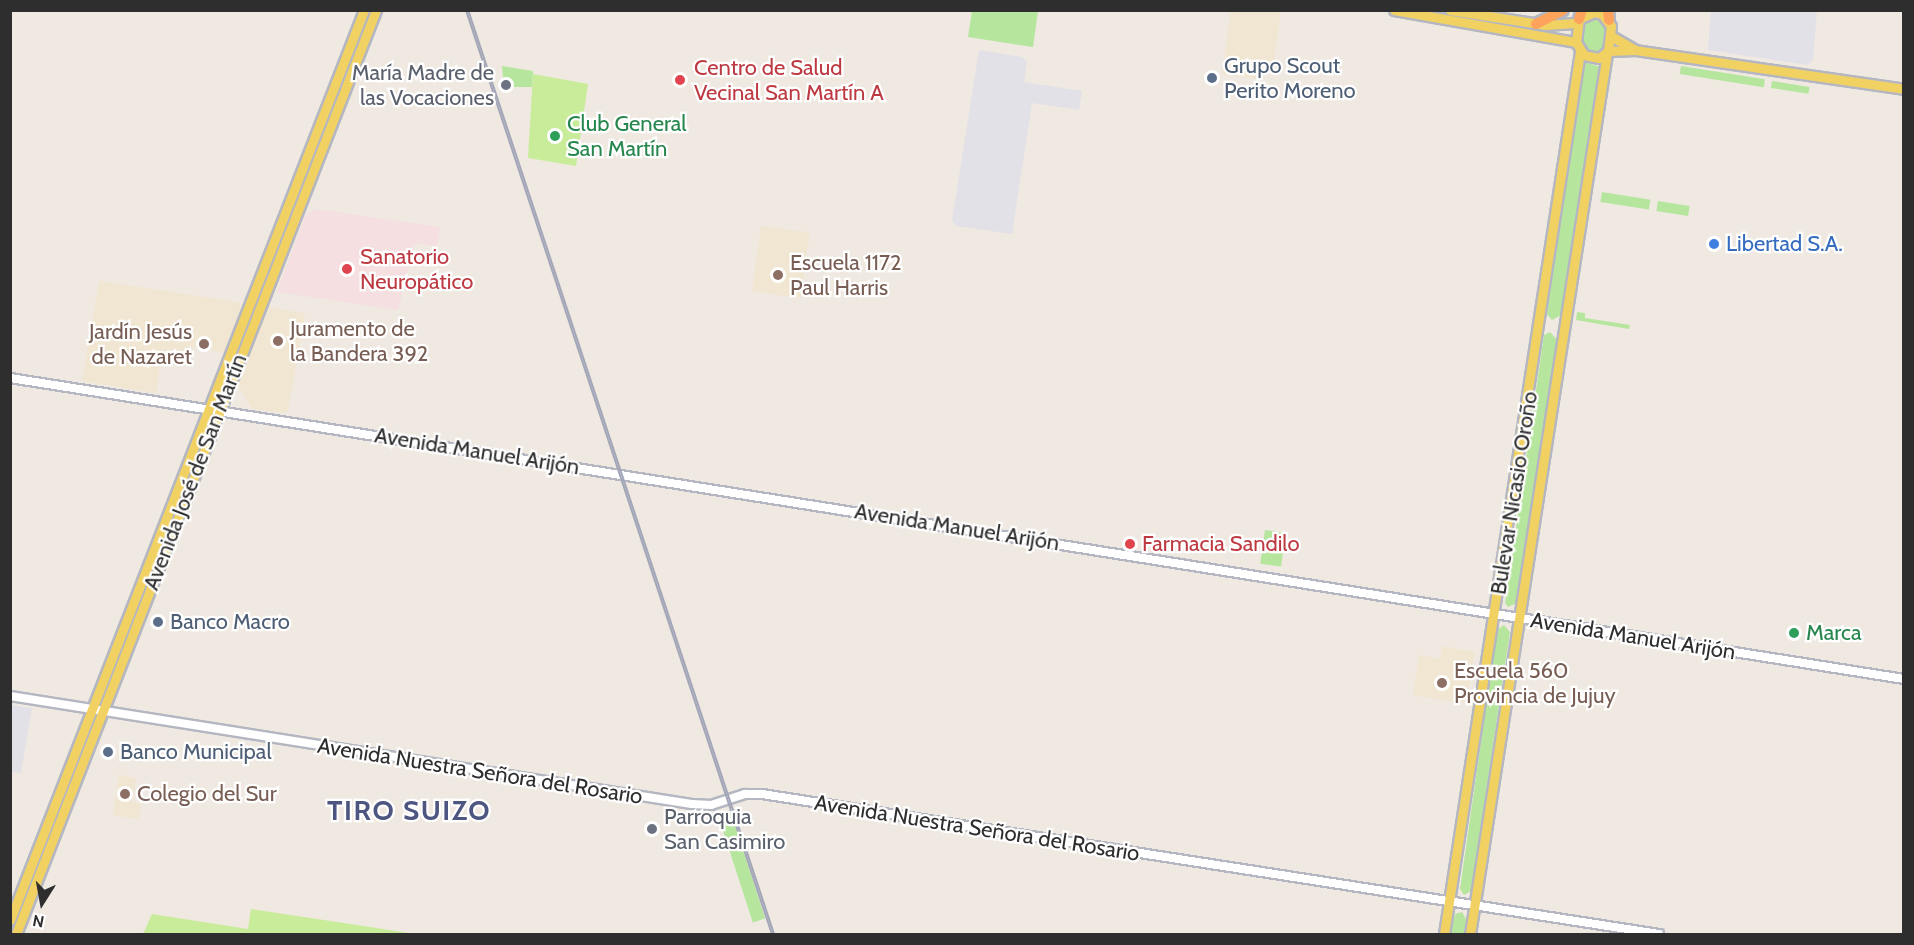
<!DOCTYPE html>
<meta charset="utf-8">
<style>
body{margin:0}
#map{position:relative;width:1914px;height:945px;overflow:hidden;background:#efe9e1;font-family:Cabin,sans-serif}
div>[style]{position:absolute}
.industrial>*{inset:0;background:#e3e1e8}
.education>*{inset:0;background:#f0e6d1;transform-origin:0 0}
.medical>*{inset:0;background:#f5dfe0}
.green>*{inset:0;background:#b6e59e;transform-origin:0 0}
.pitch>*{inset:0;background:#c9ec9a}
.roads{filter:drop-shadow(2px 0 #b4b7c1) drop-shadow(-2px 0 #b4b7c1) drop-shadow(0 2px #b4b7c1) drop-shadow(0 -2px #b4b7c1)}
.minor>*{height:8px;margin:-4px;padding:0 4px;transform-origin:4px;border-radius:4px;background:#fff}
.major>*{height:9px;margin:-4.5px;padding:0 4.5px;transform-origin:4.5px;border-radius:4.5px;background:#f2d163}
.highway>*{height:10px;margin:-5px;padding:0 5px;transform-origin:5px;border-radius:5px;background:#ffa35c}
.rail>*{height:4px;margin-top:-2px;transform-origin:0;background:repeating-linear-gradient(90deg,#fff 0 4.5px,#a3a6b8 0 9px);box-sizing:border-box;border-block:2px solid #a3a6b8}
.dots>*{width:16px;height:16px;translate:-50% -50%;box-sizing:border-box;border:3px solid #fff;border-radius:50%}
span{translate:-50% -50%;white-space:nowrap;text-align:center;line-height:1.15;-webkit-text-stroke:4.5px #fff;paint-order:stroke}
.service-label{font-size:22px;color:#4e5e75}
.left{translate:0 -50%;text-align:left}
.health-label{font-size:22px;color:#be3a42}
.worship-label{font-size:22px;color:#5b616d}
.right{translate:-100% -50%;text-align:right}
.leisure-label{font-size:22px;color:#27864d}
.shop-label{font-size:22px;color:#366cbe}
.education-label{font-size:22px;color:#785e54}
.street-label{font-size:22px;color:#2e2e2e}
.district-label{font-size:28px;color:#4d5680;font-weight:700;letter-spacing:1.5px}
.frame{position:absolute;inset:0;border:12px solid #2e2e2e;pointer-events:none}
.north{position:absolute;left:12px;top:873px;width:60px;height:60px;-webkit-text-stroke:4px #fff;paint-order:stroke;rotate:191deg;font-size:16px;font-weight:700;line-height:24px;text-align:center;color:#2e2e2e}
.north::after{content:'';display:block;margin:auto;width:21px;height:27px;background:#2e2e2e;clip-path:polygon(50% 0,100% 100%,50% 72%,0 100%)}
</style>
<div id="map">
<div class="industrial">
<div style="clip-path:polygon(1711px 11px,1817px 11px,1813px 60px,1808px 65px,1708px 50px)"></div>
<div style="clip-path:polygon(979px 50px,1022px 57px,1027px 62px,1024px 82px,1082px 91px,1079px 110px,1032px 103px,1012px 234px,956px 226px,952px 220px)"></div>
<div style="clip-path:polygon(10px 705px,32px 708px,21px 773px,11px 772px)"></div>
</div>
<div class="education">
<div style="clip-path:polygon(1231px 11px,1281px 11px,1273px 66px,1258px 64px,1256px 79px,1222px 74px)"></div>
<div style="left:761px;top:226px;width:49px;height:66px;rotate:8deg"></div>
<div style="clip-path:polygon(99px 281px,238px 302px,242px 306px,224px 353px,188px 346px,186px 357px,162px 353px,156px 393px,82px 381px)"></div>
<div style="clip-path:polygon(268px 307px,303px 313px,305px 317px,288px 410px,284px 413px,252px 409px,238px 385px)"></div>
<div style="clip-path:polygon(1442px 646px,1475px 652px,1467px 699px,1460px 703px,1413px 695px,1419px 655px,1440px 659px)"></div>
<div style="clip-path:polygon(119px 775px,136px 778px,132px 802px,141px 804px,138px 819px,113px 815px)"></div>
</div>
<div class="medical">
<div style="clip-path:polygon(317px 209px,440px 227px,437px 246px,415px 243px,398px 310px,277px 292px,306px 214px)"></div>
</div>
<div class="green">
<div style="clip-path:polygon(972px 11px,1038px 11px,1033px 47px,968px 37px)"></div>
<div style="clip-path:polygon(1582px 11px,1614px 11px,1603px 56px,1580px 51px)"></div>
<div style="clip-path:polygon(1584px 62px,1601px 67px,1563px 314px,1552px 320px,1547px 314px)"></div>
<div style="clip-path:polygon(502px 66px,533px 71px,532px 87px,504px 87px)"></div>
<div style="left:1681px;top:66px;width:85px;height:8px;rotate:9deg"></div>
<div style="left:1772px;top:81px;width:38px;height:7px;rotate:9deg"></div>
<div style="left:1602px;top:192px;width:49px;height:10px;rotate:9deg"></div>
<div style="left:1658px;top:201px;width:32px;height:10px;rotate:9deg"></div>
<div style="clip-path:polygon(1577px 312px,1585px 313px,1585px 318px,1630px 325px,1629px 329px,1576px 320px)"></div>
<div style="clip-path:polygon(1550px 332px,1557px 340px,1517px 603px,1508px 607px,1505px 603px,1544px 335px)"></div>
<div style="left:1265px;top:530px;width:21px;height:34px;rotate:8deg"></div>
<div style="clip-path:polygon(1504px 625px,1510px 632px,1471px 891px,1464px 895px,1460px 889px,1497px 630px)"></div>
<div style="left:730px;top:810px;width:114px;height:13px;rotate:72deg"></div>
<div style="clip-path:polygon(1462px 912px,1466px 919px,1464px 934px,1450px 934px,1455px 914px)"></div>
</div>
<div class="pitch">
<div style="clip-path:polygon(533px 74px,588px 84px,576px 166px,528px 158px)"></div>
<div style="clip-path:polygon(251px 909px,370px 927px,415px 934px,143px 934px,152px 914px,248px 929px)"></div>
</div>
<div class="roads">
<div class="minor">
<div style="left:10px;top:378px;width:1918px;rotate:9.03deg"></div>
<div style="left:10px;top:696px;width:690px;rotate:9deg"></div>
<div style="left:692px;top:804px;width:19px;rotate:3deg"></div>
<div style="left:711px;top:805px;width:36px;rotate:-18deg"></div>
<div style="left:745px;top:794px;width:17px"></div>
<div style="left:762px;top:794px;width:908px;rotate:8.87deg"></div>
</div>
<div class="major">
<div style="left:1394px;top:10px;width:185px;rotate:10deg"></div>
<div style="left:1450px;top:10px;width:97px;rotate:8.9deg"></div>
<div style="left:1546px;top:25px;width:32px;rotate:-4deg"></div>
<div style="left:1594px;top:12px;width:8px;rotate:14deg"></div>
<div style="left:1602px;top:14px;width:15px;rotate:53deg"></div>
<div style="left:1611px;top:26px;width:25px;rotate:97deg"></div>
<div style="left:1608px;top:51px;width:11px;rotate:142deg"></div>
<div style="left:1599px;top:58px;width:15px;rotate:-169deg"></div>
<div style="left:1584px;top:55px;width:15px;rotate:-122deg"></div>
<div style="left:1576px;top:42px;width:23px;rotate:-83deg"></div>
<div style="left:1579px;top:19px;width:17px;rotate:-25deg"></div>
<div style="left:1611px;top:36px;width:28px;rotate:30deg"></div>
<div style="left:1608px;top:51px;width:27px;rotate:-2deg"></div>
<div style="left:1635px;top:50px;width:272px;rotate:8.2deg"></div>
<div style="left:10px;top:920px;width:976px;rotate:-68.74deg"></div>
<div style="left:16px;top:934px;width:992px;rotate:-68.71deg"></div>
<div style="left:1444px;top:934px;width:893px;rotate:-81.24deg"></div>
<div style="left:1470px;top:934px;width:892px;rotate:-81.16deg"></div>
</div>
<div class="highway">
<div style="left:1608px;top:10px;width:10px;rotate:84deg"></div>
<div style="left:1579px;top:19px;width:9px;rotate:-72deg"></div>
<div style="left:1536px;top:24px;width:30px;rotate:-27deg"></div>
</div>
</div>
<div class="rail">
<div style="left:467px;top:10px;width:973px;rotate:71.68deg"></div>
</div>
<div class="dots">
<div style="left:1212px;top:78px;background:#5c6f8a"></div>
<div style="left:680px;top:80px;background:#e0444e"></div>
<div style="left:506px;top:85px;background:#6b7280"></div>
<div style="left:555px;top:136px;background:#2e9e5b"></div>
<div style="left:1714px;top:244px;background:#3f7fe0"></div>
<div style="left:347px;top:269px;background:#e0444e"></div>
<div style="left:778px;top:275px;background:#8d6e63"></div>
<div style="left:278px;top:341px;background:#8d6e63"></div>
<div style="left:204px;top:344px;background:#8d6e63"></div>
<div style="left:1130px;top:544px;background:#e0444e"></div>
<div style="left:158px;top:622px;background:#5c6f8a"></div>
<div style="left:1794px;top:633px;background:#2e9e5b"></div>
<div style="left:1442px;top:683px;background:#8d6e63"></div>
<div style="left:108px;top:752px;background:#5c6f8a"></div>
<div style="left:125px;top:794px;background:#8d6e63"></div>
<div style="left:652px;top:829px;background:#6b7280"></div>
</div>
<div class="service-label">
<span class="left" style="left:1224px;top:78px">Grupo Scout<br>Perito Moreno</span>
<span class="left" style="left:170px;top:622px">Banco Macro</span>
<span class="left" style="left:120px;top:752px">Banco Municipal</span>
</div>
<div class="health-label">
<span class="left" style="left:694px;top:80px">Centro de Salud<br>Vecinal San Martín A</span>
<span class="left" style="left:360px;top:269px">Sanatorio<br>Neuropático</span>
<span class="left" style="left:1142px;top:544px">Farmacia Sandilo</span>
</div>
<div class="worship-label">
<span class="right" style="left:494px;top:85px">María Madre de<br>las Vocaciones</span>
<span class="left" style="left:664px;top:829px">Parroquia<br>San Casimiro</span>
</div>
<div class="leisure-label">
<span class="left" style="left:567px;top:136px">Club General<br>San Martín</span>
<span class="left" style="left:1806px;top:633px">Marca</span>
</div>
<div class="shop-label">
<span class="left" style="left:1726px;top:244px">Libertad S.A.</span>
</div>
<div class="education-label">
<span class="left" style="left:790px;top:275px">Escuela 1172<br>Paul Harris</span>
<span class="left" style="left:290px;top:341px">Juramento de<br>la Bandera 392</span>
<span class="right" style="left:192px;top:344px">Jardín Jesús<br>de Nazaret</span>
<span class="left" style="left:1454px;top:683px">Escuela 560<br>Provincia de Jujuy</span>
<span class="left" style="left:137px;top:794px">Colegio del Sur</span>
</div>
<div class="street-label">
<span style="left:477px;top:451px;rotate:9deg">Avenida Manuel Arijón</span>
<span style="left:195px;top:472px;rotate:-69deg">Avenida José de San Martín</span>
<span style="left:1514px;top:493px;rotate:-81deg">Bulevar Nicasio Oroño</span>
<span style="left:957px;top:527px;rotate:9deg">Avenida Manuel Arijón</span>
<span style="left:1633px;top:636px;rotate:9deg">Avenida Manuel Arijón</span>
<span style="left:480px;top:771px;rotate:9deg">Avenida Nuestra Señora del Rosario</span>
<span style="left:977px;top:828px;rotate:9deg">Avenida Nuestra Señora del Rosario</span>
</div>
<div class="district-label">
<span style="left:409px;top:810px">TIRO SUIZO</span>
</div>
<div class="frame"></div>
<div class="north">N</div>
</div>
